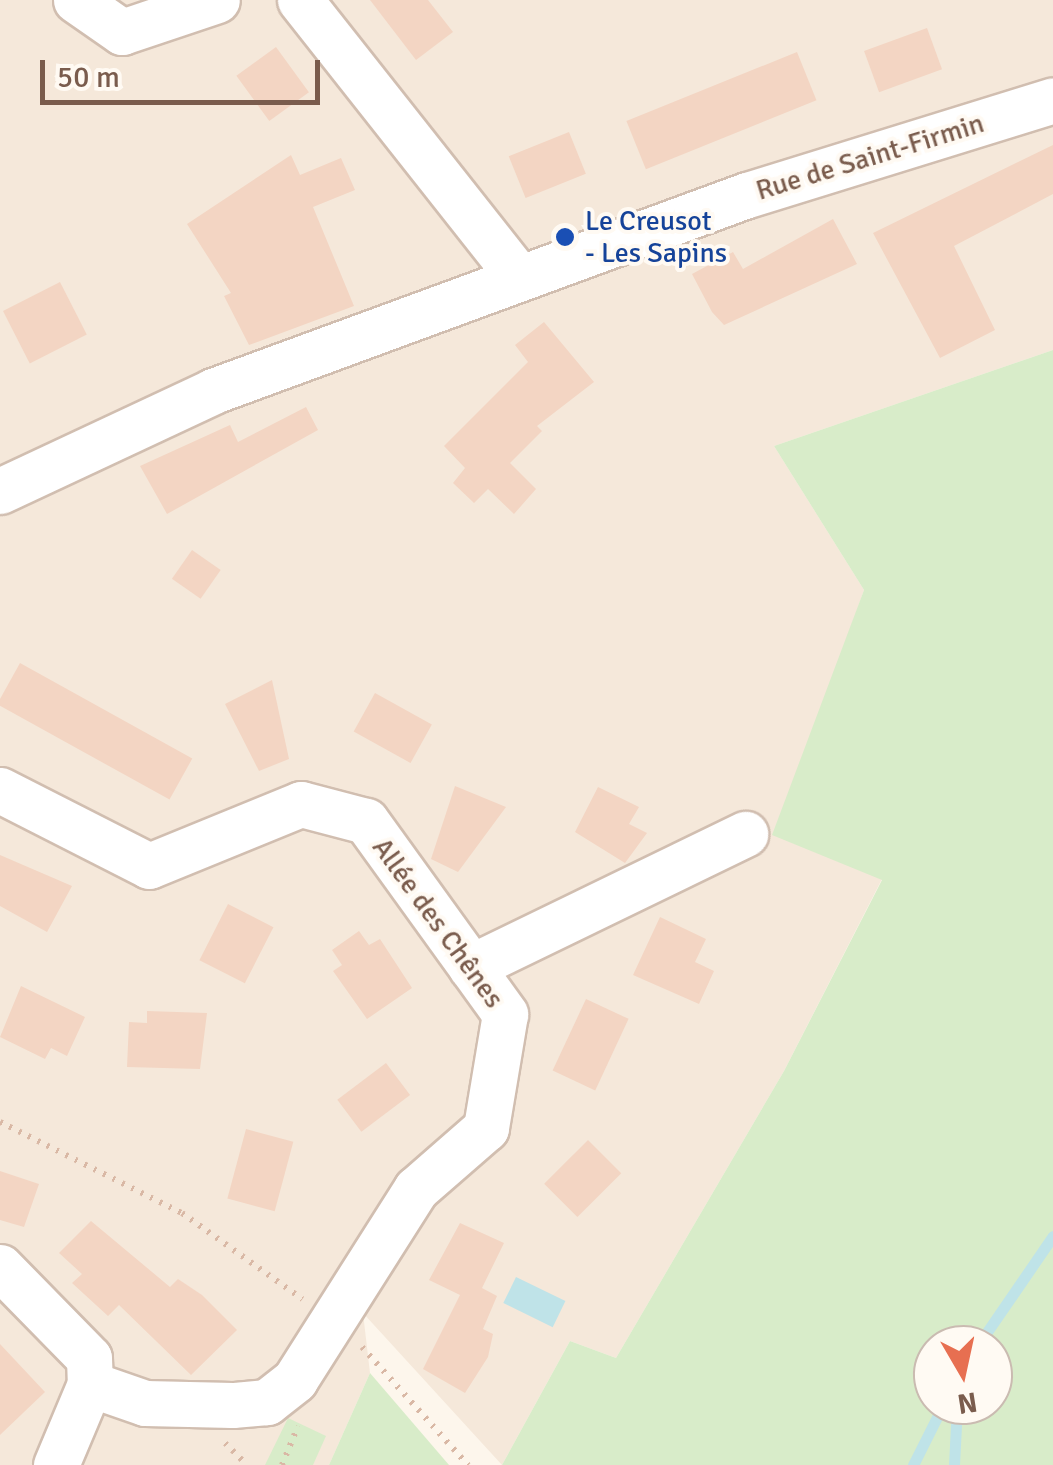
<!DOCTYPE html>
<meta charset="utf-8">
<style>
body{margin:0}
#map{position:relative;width:1053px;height:1465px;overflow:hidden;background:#fdf6ec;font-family:Signika,sans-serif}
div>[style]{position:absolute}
.residential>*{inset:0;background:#f5e8da}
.green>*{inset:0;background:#d8ecc9}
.water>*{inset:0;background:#bfe3e8;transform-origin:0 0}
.stream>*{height:11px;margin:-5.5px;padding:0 5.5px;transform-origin:5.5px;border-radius:5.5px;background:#bfe3e8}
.building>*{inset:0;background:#f3d5c3;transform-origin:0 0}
.path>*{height:6px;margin-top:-3px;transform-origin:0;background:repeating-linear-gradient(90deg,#d9b8a5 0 2.5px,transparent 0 10.5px)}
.roads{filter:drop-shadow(2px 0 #d1beb0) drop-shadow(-2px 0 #d1beb0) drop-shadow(0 2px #d1beb0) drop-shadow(0 -2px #d1beb0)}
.street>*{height:45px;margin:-22.5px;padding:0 22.5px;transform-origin:22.5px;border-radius:22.5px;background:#fff}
.dots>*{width:28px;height:28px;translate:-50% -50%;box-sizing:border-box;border:5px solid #fffaf3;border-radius:50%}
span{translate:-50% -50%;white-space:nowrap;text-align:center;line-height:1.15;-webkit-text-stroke:8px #fffaf3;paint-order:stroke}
.street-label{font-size:28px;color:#7a5c4d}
.transit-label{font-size:28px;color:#164399}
.left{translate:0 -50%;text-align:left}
.north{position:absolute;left:913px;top:1325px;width:100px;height:100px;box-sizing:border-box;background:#fffaf3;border:2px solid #cabbb1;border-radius:50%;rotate:171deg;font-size:28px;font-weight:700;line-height:40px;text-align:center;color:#7a5c4d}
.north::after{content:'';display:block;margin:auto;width:35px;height:45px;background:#e76f51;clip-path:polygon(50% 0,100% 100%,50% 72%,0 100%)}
.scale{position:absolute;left:40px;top:60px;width:280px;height:45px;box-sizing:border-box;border:5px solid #7a5c4d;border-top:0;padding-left:12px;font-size:30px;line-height:35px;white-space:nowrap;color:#7a5c4d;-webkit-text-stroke:8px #fffaf3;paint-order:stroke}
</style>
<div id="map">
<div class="residential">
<div style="clip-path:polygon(0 0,1053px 0,1053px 350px,774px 446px,864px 590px,833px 678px,882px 879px,784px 1071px,616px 1358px,570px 1341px,502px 1465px,363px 1313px,370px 1373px,329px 1465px,0 1465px)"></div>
</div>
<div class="green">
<div style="clip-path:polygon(evenodd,1053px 350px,1053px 1465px,502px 1465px,570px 1341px,616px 1358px,784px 1071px,882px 880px,772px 835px,864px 590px,774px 446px,1053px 350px,993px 1345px,993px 1405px,933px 1405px,933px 1345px,993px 1345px)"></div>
<div style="clip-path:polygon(370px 1373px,449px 1465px,329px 1465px)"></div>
<div style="clip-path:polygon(288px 1418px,326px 1436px,313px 1465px,265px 1465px)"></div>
</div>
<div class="water">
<div style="left:516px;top:1277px;width:55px;height:29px;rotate:26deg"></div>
</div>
<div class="stream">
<div style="left:978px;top:1345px;width:132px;rotate:-55.5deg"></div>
<div style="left:913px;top:1465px;width:67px;rotate:-63.4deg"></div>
<div style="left:954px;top:1465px;width:60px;rotate:-87.1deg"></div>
</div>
<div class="building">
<div style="clip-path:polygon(370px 0,428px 0,453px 32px,416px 60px)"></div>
<div style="left:927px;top:28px;width:44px;height:67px;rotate:70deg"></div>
<div style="left:276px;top:47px;width:56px;height:49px;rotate:54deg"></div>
<div style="left:797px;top:52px;width:52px;height:184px;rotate:68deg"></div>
<div style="left:569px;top:132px;width:45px;height:65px;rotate:68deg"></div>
<div style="clip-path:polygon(1053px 145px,1053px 194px,954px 246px,995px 330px,940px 358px,873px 233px)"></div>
<div style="clip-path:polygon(291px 155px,300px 175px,341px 158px,355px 190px,313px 207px,354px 306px,249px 345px,224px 296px,231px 293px,187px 224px)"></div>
<div style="clip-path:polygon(833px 219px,857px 264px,724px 325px,712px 312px,692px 274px,733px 252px,743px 269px)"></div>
<div style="left:60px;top:282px;width:59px;height:64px;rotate:63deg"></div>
<div style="clip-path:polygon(544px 322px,594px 382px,537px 426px,542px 431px,510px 463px,536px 489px,514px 514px,488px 489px,474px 503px,453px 483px,465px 468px,444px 446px,528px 362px,515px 345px)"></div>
<div style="clip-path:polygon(306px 407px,318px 430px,167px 514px,140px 466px,230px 425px,238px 442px)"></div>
<div style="left:192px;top:550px;width:35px;height:35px;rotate:35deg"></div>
<div style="left:20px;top:663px;width:197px;height:47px;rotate:29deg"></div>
<div style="clip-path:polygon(272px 680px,289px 759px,259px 771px,225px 704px)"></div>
<div style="left:375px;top:693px;width:65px;height:44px;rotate:29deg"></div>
<div style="clip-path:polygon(455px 786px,506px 807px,458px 872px,431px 859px)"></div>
<div style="clip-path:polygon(598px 787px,639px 807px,629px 824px,647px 833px,625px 863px,575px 832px)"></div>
<div style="clip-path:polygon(0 855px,72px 886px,47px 932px,0 906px)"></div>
<div style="left:228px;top:904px;width:51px;height:63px;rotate:27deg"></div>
<div style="clip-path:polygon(660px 917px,706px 939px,695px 962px,714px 971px,699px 1004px,633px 975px)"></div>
<div style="clip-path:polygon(359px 931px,369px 945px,380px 939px,412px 988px,367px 1019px,333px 971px,342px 965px,332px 950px)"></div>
<div style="clip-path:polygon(21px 986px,85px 1017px,67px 1056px,51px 1048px,45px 1059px,0 1037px)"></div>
<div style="left:586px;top:999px;width:47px;height:79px;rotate:25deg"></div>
<div style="clip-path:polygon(147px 1011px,207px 1013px,200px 1069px,127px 1067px,129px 1022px,147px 1023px)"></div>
<div style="left:386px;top:1063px;width:40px;height:61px;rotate:53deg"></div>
<div style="left:246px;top:1129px;width:49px;height:72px;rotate:15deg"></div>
<div style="left:588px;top:1140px;width:47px;height:62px;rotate:45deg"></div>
<div style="clip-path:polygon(0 1171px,39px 1184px,24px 1227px,0 1220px)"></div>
<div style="clip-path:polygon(91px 1221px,170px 1287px,178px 1279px,202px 1295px,237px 1330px,191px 1375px,119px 1305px,108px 1316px,72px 1283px,82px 1274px,59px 1253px)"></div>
<div style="clip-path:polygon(460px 1223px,504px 1243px,482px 1288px,497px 1296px,483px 1329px,493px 1334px,488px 1357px,465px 1393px,423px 1369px,460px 1295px,429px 1280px)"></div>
<div style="clip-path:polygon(0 1344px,45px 1392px,0 1435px)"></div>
</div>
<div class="path">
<div style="left:0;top:1122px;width:203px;rotate:26.6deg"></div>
<div style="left:182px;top:1213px;width:148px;rotate:35.6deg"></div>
<div style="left:362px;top:1347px;width:159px;rotate:48.1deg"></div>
<div style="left:225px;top:1443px;width:31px;rotate:45deg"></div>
<div style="left:282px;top:1465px;width:42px;rotate:-67.7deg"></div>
</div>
<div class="roads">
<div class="street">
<div style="left:76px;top:0;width:56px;rotate:34.8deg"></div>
<div style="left:122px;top:32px;width:100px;rotate:-18.6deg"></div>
<div style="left:300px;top:0;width:353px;rotate:51.7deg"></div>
<div style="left:0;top:491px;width:235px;rotate:-25.1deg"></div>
<div style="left:213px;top:391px;width:569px;rotate:-20.16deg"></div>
<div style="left:747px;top:195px;width:320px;rotate:-17.2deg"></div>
<div style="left:0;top:790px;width:167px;rotate:27deg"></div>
<div style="left:149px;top:866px;width:164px;rotate:-22.2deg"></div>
<div style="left:301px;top:804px;width:67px;rotate:14.7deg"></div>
<div style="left:366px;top:821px;width:238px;rotate:54.2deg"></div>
<div style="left:505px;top:1014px;width:116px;rotate:99.5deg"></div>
<div style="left:486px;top:1128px;width:93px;rotate:138.9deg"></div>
<div style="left:416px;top:1189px;width:226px;rotate:122.4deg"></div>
<div style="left:295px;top:1380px;width:36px;rotate:142deg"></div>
<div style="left:267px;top:1402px;width:35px;rotate:175deg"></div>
<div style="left:232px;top:1405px;width:87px;rotate:-178.7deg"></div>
<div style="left:145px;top:1403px;width:58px;rotate:-160.9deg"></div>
<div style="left:471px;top:967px;width:305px;rotate:-25.9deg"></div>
<div style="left:0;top:1267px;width:127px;rotate:45.6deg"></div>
<div style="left:89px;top:1358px;width:26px;rotate:88deg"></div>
<div style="left:90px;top:1384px;width:88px;rotate:112.8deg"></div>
</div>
</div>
<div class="dots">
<div style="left:565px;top:237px;background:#1a4fb4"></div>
</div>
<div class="street-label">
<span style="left:870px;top:157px;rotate:-17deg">Rue de Saint-Firmin</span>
<span style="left:438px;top:923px;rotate:54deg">Allée des Chênes</span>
</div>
<div class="transit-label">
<span class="left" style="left:585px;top:237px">Le Creusot<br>- Les Sapins</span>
</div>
<div class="north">N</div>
<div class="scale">50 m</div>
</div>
